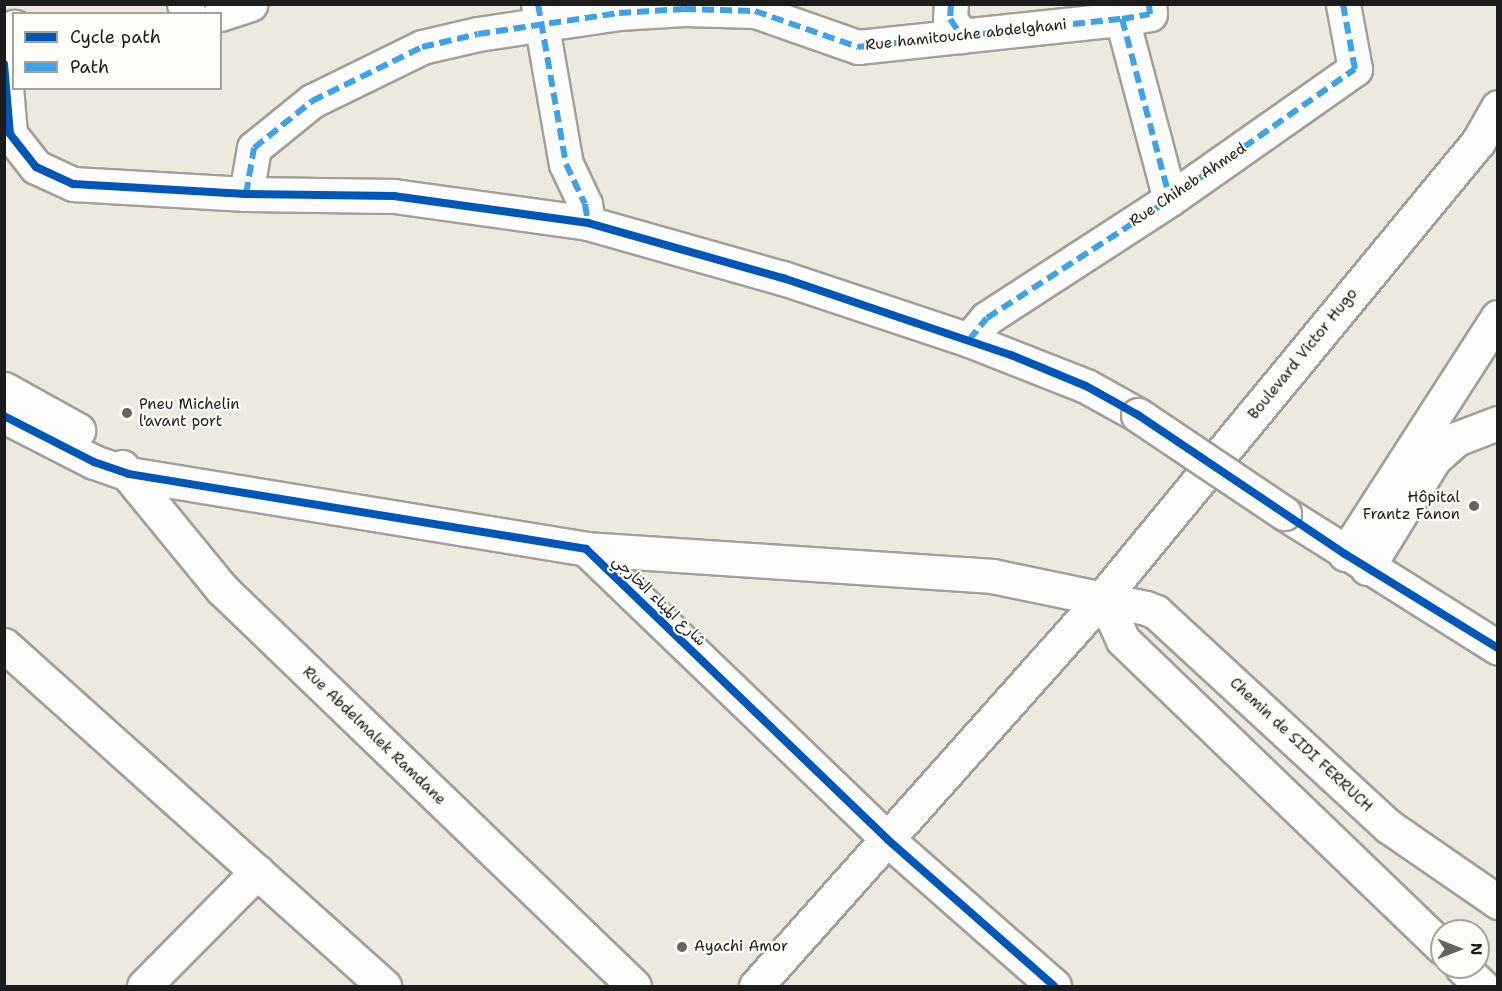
<!DOCTYPE html>
<meta charset="utf-8">
<style>
body{margin:0}
#map{position:relative;width:1502px;height:991px;overflow:hidden;background:#eee9de;font-family:"Shantell Sans","Playpen Sans Arabic",sans-serif}
div>[style]{position:absolute}
.roads{filter:drop-shadow(2px 0 #a29f99) drop-shadow(-2px 0 #a29f99) drop-shadow(0 2px #a29f99) drop-shadow(0 -2px #a29f99)}
.minor>*{height:33px;margin:-16.5px;padding:0 16.5px;transform-origin:16.5px;border-radius:16.5px;background:#fcfcfa}
.bridges{filter:drop-shadow(2px 0 #a29f99) drop-shadow(-2px 0 #a29f99) drop-shadow(0 2px #a29f99) drop-shadow(0 -2px #a29f99)}
.minor-bridge>*{height:33px;margin:-16.5px;padding:0 16.5px;transform-origin:16.5px;border-radius:16.5px;background:#fcfcfa}
.quiet>*{height:6px;margin-top:-3px;transform-origin:0;background:repeating-linear-gradient(90deg,#3da2ea 0 12px,transparent 0 18px)}
.cycleway>*{height:8px;margin:-4px;padding:0 4px;transform-origin:4px;border-radius:4px;background:#0057b8}
.dots>*{width:16px;height:16px;translate:-50% -50%;box-sizing:border-box;border:3px solid #fdfcf7;border-radius:50%}
span{translate:-50% -50%;white-space:nowrap;text-align:center;line-height:1.15;-webkit-text-stroke:4.5px #fdfcf7;paint-order:stroke}
.street-label{font-size:15px;color:#1c1c1c}
.poi-label{font-size:15px;color:#1c1c1c}
.left{translate:0 -50%;text-align:left}
.right{translate:-100% -50%;text-align:right}
.frame{position:absolute;inset:0;border:6px solid #1c1c1c;pointer-events:none}
.legend{position:absolute;left:12px;top:12px;width:210px;height:78px;box-sizing:border-box;background:#fdfcf7;border:2px solid #a3a29f;margin:0;padding:8px 10px;list-style:none;font-size:18px;color:#1c1c1c}
.legend li{display:flex;align-items:center;gap:12px;height:30px}
.legend b{width:30px;border:2px solid #a3a29f}
.north{position:absolute;left:1430px;top:919px;width:60px;height:60px;box-sizing:border-box;background:#fdfcf7;border:2px solid #a3a29f;border-radius:50%;rotate:90deg;font-size:16px;font-weight:700;line-height:24px;text-align:center;color:#1c1c1c}
.north::after{content:'';display:block;margin:auto;width:21px;height:27px;background:#666460;clip-path:polygon(50% 0,100% 100%,50% 72%,0 100%)}
</style>
<div id="map">
<div class="roads">
<div class="minor">
<div style="left:184px;top:4px;width:11px;rotate:63deg"></div>
<div style="left:538px;top:4px;width:162px;rotate:80.1deg"></div>
<div style="left:566px;top:164px;width:44px;rotate:64.6deg"></div>
<div style="left:585px;top:204px;width:19px;rotate:81deg"></div>
<div style="left:951px;top:4px;width:15px;rotate:94deg"></div>
<div style="left:950px;top:19px;width:21px;rotate:55deg"></div>
<div style="left:220px;top:14px;width:32px;rotate:-18deg"></div>
<div style="left:1122px;top:19px;width:186px;rotate:75.1deg"></div>
<div style="left:4px;top:56px;width:31px;rotate:-71deg"></div>
<div style="left:4px;top:64px;width:70px;rotate:85.1deg"></div>
<div style="left:10px;top:134px;width:42px;rotate:51.8deg"></div>
<div style="left:36px;top:167px;width:41px;rotate:24.7deg"></div>
<div style="left:73px;top:184px;width:173px;rotate:3.3deg"></div>
<div style="left:246px;top:194px;width:148px;rotate:0.8deg"></div>
<div style="left:394px;top:196px;width:196px;rotate:7.9deg"></div>
<div style="left:588px;top:223px;width:203px;rotate:15.8deg"></div>
<div style="left:783px;top:278px;width:196px;rotate:18.4deg"></div>
<div style="left:969px;top:340px;width:126px;rotate:21.5deg"></div>
<div style="left:1086px;top:386px;width:60px;rotate:29.1deg"></div>
<div style="left:246px;top:194px;width:47px;rotate:-80.1deg"></div>
<div style="left:254px;top:148px;width:75px;rotate:-39deg"></div>
<div style="left:312px;top:101px;width:123px;rotate:-26.1deg"></div>
<div style="left:422px;top:47px;width:57px;rotate:-13.1deg"></div>
<div style="left:478px;top:34px;width:143px;rotate:-8.5deg"></div>
<div style="left:619px;top:13px;width:65px;rotate:-3.5deg"></div>
<div style="left:684px;top:9px;width:71px;rotate:1.6deg"></div>
<div style="left:755px;top:11px;width:109px;rotate:19.3deg"></div>
<div style="left:858px;top:47px;width:265px;rotate:-6.1deg"></div>
<div style="left:1122px;top:19px;width:28px;rotate:-10deg"></div>
<div style="left:1150px;top:14px;width:10px;rotate:-96deg"></div>
<div style="left:969px;top:340px;width:28px;rotate:-51deg"></div>
<div style="left:987px;top:318px;width:218px;rotate:-33deg"></div>
<div style="left:1170px;top:199px;width:226px;rotate:-35.1deg"></div>
<div style="left:1355px;top:69px;width:66px;rotate:-100.5deg"></div>
<div style="left:4px;top:389px;width:85px;rotate:29deg"></div>
<div style="left:4px;top:416px;width:101px;rotate:27.1deg"></div>
<div style="left:94px;top:462px;width:37px;rotate:19deg"></div>
<div style="left:129px;top:474px;width:463px;rotate:9.3deg"></div>
<div style="left:586px;top:549px;width:419px;rotate:43.9deg"></div>
<div style="left:888px;top:840px;width:221px;rotate:41.3deg"></div>
<div style="left:122px;top:467px;width:158px;rotate:50.7deg"></div>
<div style="left:222px;top:589px;width:572px;rotate:43.94deg"></div>
<div style="left:1284px;top:513px;width:253px;rotate:32.2deg"></div>
<div style="left:586px;top:549px;width:407px;rotate:3.8deg"></div>
<div style="left:992px;top:576px;width:157px;rotate:11.7deg"></div>
<div style="left:1146px;top:608px;width:11px;rotate:22deg"></div>
<div style="left:1156px;top:612px;width:316px;rotate:42.7deg"></div>
<div style="left:1388px;top:826px;width:134px;rotate:34.6deg"></div>
<div style="left:1345px;top:554px;width:282px;rotate:-57.2deg"></div>
<div style="left:1367px;top:568px;width:128px;rotate:-58.4deg"></div>
<div style="left:1434px;top:459px;width:30px;rotate:-42deg"></div>
<div style="left:1456px;top:439px;width:45px;rotate:-20.9deg"></div>
<div style="left:1103px;top:597px;width:47px;rotate:65.1deg"></div>
<div style="left:1123px;top:640px;width:443px;rotate:43.9deg"></div>
<div style="left:4px;top:645px;width:511px;rotate:41.9deg"></div>
<div style="left:1462px;top:967px;width:28px;rotate:44deg"></div>
<div style="left:144px;top:986px;width:161px;rotate:-45.3deg"></div>
<div style="left:756px;top:986px;width:521px;rotate:-48.27deg"></div>
<div style="left:1103px;top:597px;width:590px;rotate:-50.51deg"></div>
<div style="left:1478px;top:142px;width:40px;rotate:-60.3deg"></div>
</div>
</div>
<div class="bridges">
<div class="minor-bridge">
<div style="left:1138px;top:415px;width:176px;rotate:33.9deg"></div>
</div>
</div>
<div class="quiet">
<div style="left:538px;top:4px;width:162px;rotate:80.1deg"></div>
<div style="left:566px;top:164px;width:44px;rotate:64.6deg"></div>
<div style="left:585px;top:204px;width:19px;rotate:81deg"></div>
<div style="left:951px;top:4px;width:15px;rotate:94deg"></div>
<div style="left:950px;top:19px;width:21px;rotate:55deg"></div>
<div style="left:1122px;top:19px;width:186px;rotate:75.1deg"></div>
<div style="left:246px;top:194px;width:47px;rotate:-80.1deg"></div>
<div style="left:254px;top:148px;width:75px;rotate:-39deg"></div>
<div style="left:312px;top:101px;width:123px;rotate:-26.1deg"></div>
<div style="left:422px;top:47px;width:57px;rotate:-13.1deg"></div>
<div style="left:478px;top:34px;width:143px;rotate:-8.5deg"></div>
<div style="left:619px;top:13px;width:65px;rotate:-3.5deg"></div>
<div style="left:684px;top:9px;width:71px;rotate:1.6deg"></div>
<div style="left:755px;top:11px;width:109px;rotate:19.3deg"></div>
<div style="left:858px;top:47px;width:265px;rotate:-6.1deg"></div>
<div style="left:1122px;top:19px;width:28px;rotate:-10deg"></div>
<div style="left:1150px;top:14px;width:10px;rotate:-96deg"></div>
<div style="left:969px;top:340px;width:28px;rotate:-51deg"></div>
<div style="left:987px;top:318px;width:218px;rotate:-33deg"></div>
<div style="left:1170px;top:199px;width:226px;rotate:-35.1deg"></div>
<div style="left:1355px;top:69px;width:66px;rotate:-100.5deg"></div>
</div>
<div class="cycleway">
<div style="left:4px;top:64px;width:70px;rotate:85.1deg"></div>
<div style="left:10px;top:134px;width:42px;rotate:51.8deg"></div>
<div style="left:36px;top:167px;width:41px;rotate:24.7deg"></div>
<div style="left:73px;top:184px;width:173px;rotate:3.3deg"></div>
<div style="left:246px;top:194px;width:148px;rotate:0.8deg"></div>
<div style="left:394px;top:196px;width:196px;rotate:7.9deg"></div>
<div style="left:588px;top:223px;width:203px;rotate:15.8deg"></div>
<div style="left:783px;top:278px;width:241px;rotate:18.7deg"></div>
<div style="left:1011px;top:355px;width:81px;rotate:22.5deg"></div>
<div style="left:1086px;top:386px;width:60px;rotate:29.1deg"></div>
<div style="left:1138px;top:415px;width:249px;rotate:33.9deg"></div>
<div style="left:1345px;top:554px;width:180px;rotate:31.6deg"></div>
<div style="left:4px;top:416px;width:101px;rotate:27.1deg"></div>
<div style="left:94px;top:462px;width:37px;rotate:19deg"></div>
<div style="left:129px;top:474px;width:463px;rotate:9.3deg"></div>
<div style="left:586px;top:549px;width:419px;rotate:43.9deg"></div>
<div style="left:888px;top:840px;width:221px;rotate:41.3deg"></div>
</div>
<div class="dots">
<div style="left:127px;top:413px;background:#666460"></div>
<div style="left:1474px;top:506px;background:#666460"></div>
<div style="left:682px;top:947px;background:#666460"></div>
</div>
<div class="street-label">
<span style="left:966px;top:35px;rotate:-6deg">Rue hamitouche abdelghani</span>
<span style="left:1188px;top:185px;rotate:-34deg">Rue Chiheb Ahmed</span>
<span style="left:1303px;top:354px;rotate:-51deg">Boulevard Victor Hugo</span>
<span style="left:659px;top:601px;rotate:44deg">شارع الميناء الخارجي</span>
<span style="left:374px;top:736px;rotate:44deg">Rue Abdelmalek Ramdane</span>
<span style="left:1301px;top:745px;rotate:43deg">Chemin de SIDI FERRUCH</span>
</div>
<div class="poi-label">
<span class="left" style="left:139px;top:413px">Pneu Michelin<br>l'avant port</span>
<span class="right" style="left:1460px;top:506px">Hôpital<br>Frantz Fanon</span>
<span class="left" style="left:694px;top:947px">Ayachi Amor</span>
</div>
<div class="frame"></div>
<ul class="legend">
<li><b style="height:8px;background:#0057b8"></b>Cycle path</li>
<li><b style="height:8px;background:#3da2ea"></b>Path</li>
</ul>
<div class="north">N</div>
</div>
